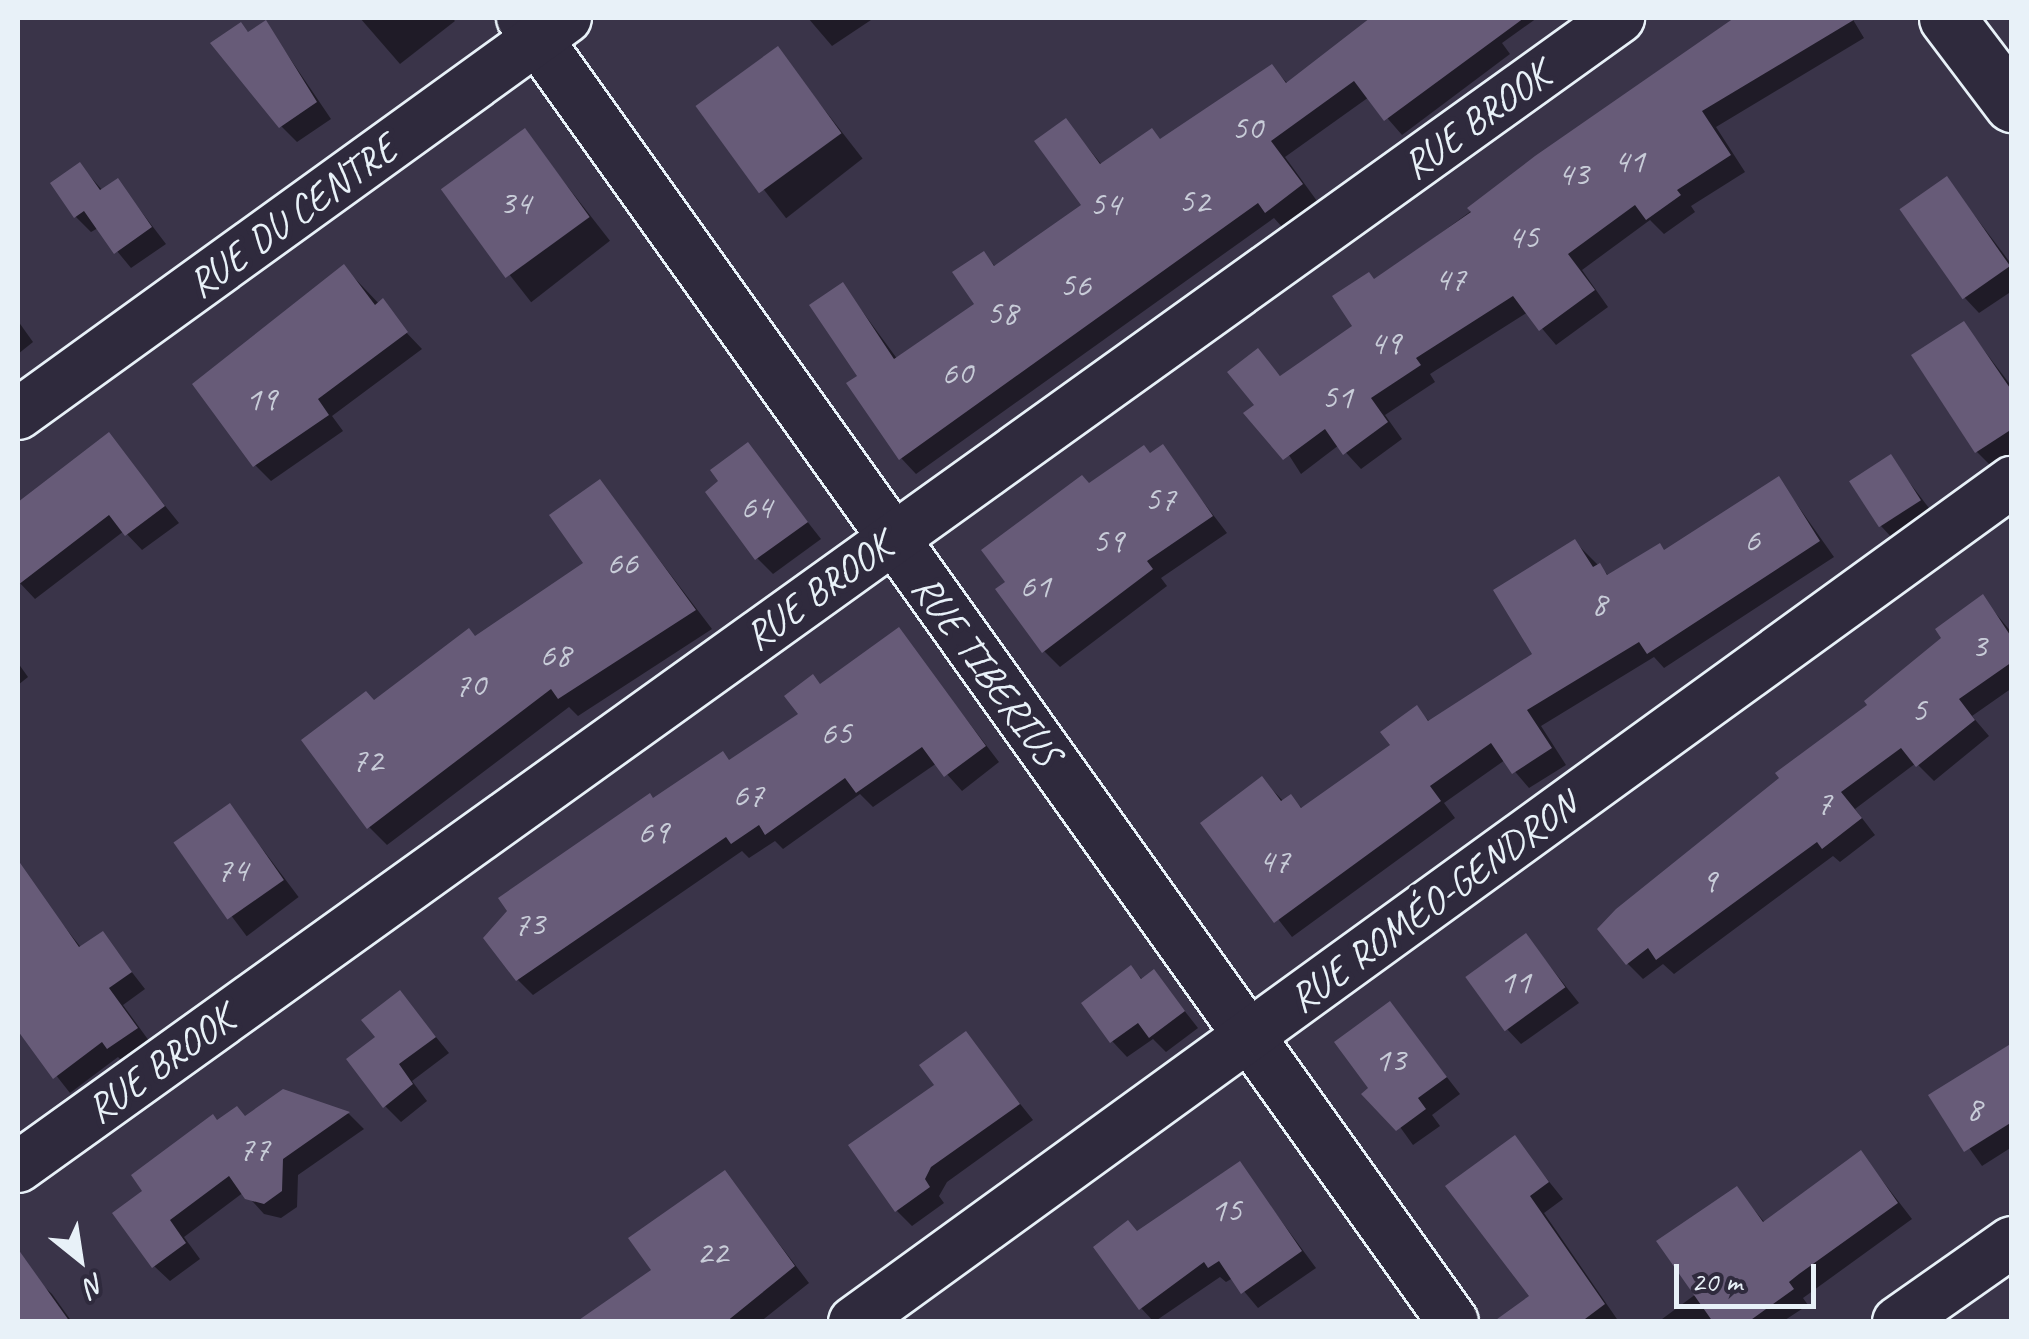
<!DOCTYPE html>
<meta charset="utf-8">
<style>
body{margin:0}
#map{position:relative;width:2029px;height:1339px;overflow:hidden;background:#3a3449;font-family:Caveat,sans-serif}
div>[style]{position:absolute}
.shadow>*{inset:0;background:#0007;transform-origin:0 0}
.building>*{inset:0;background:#675b78;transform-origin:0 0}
.roads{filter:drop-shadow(2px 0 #e8f1f8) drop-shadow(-2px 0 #e8f1f8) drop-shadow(0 2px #e8f1f8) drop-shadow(0 -2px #e8f1f8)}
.street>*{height:50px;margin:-25px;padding:0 25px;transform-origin:25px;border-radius:25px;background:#2f2a3d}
.secondary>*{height:55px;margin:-27.5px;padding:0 27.5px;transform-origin:27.5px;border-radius:27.5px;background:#2f2a3d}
span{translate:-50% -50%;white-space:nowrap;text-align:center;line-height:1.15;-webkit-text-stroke:10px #2f2a3d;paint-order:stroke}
.number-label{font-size:35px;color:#c8ccd8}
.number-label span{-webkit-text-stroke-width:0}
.street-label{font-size:40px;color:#e8f1f8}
.frame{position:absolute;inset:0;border:20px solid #e8f1f8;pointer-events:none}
.north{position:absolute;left:30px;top:1209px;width:100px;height:100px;-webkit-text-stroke:8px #2f2a3d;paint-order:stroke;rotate:150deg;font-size:28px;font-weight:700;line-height:40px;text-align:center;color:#e8f1f8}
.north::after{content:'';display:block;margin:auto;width:35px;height:45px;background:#e8f1f8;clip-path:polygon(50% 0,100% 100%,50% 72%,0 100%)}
.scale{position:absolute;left:1674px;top:1264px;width:142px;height:45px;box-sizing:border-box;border:5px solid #e8f1f8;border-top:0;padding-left:12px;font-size:30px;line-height:35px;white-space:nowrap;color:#e8f1f8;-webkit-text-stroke:8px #2f2a3d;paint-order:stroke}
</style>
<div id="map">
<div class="shadow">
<div style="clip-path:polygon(360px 18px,452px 18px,455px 21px,400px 64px)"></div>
<div style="clip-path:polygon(808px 18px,874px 18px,832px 46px)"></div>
<div style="clip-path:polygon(1375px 18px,1537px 18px,1502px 43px,1510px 54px,1402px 135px,1369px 97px,1285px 157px,1317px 201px,1282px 227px,1274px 218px,916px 474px,901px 458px,860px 376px,843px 285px,898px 360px,977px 305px,984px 255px,997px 268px,1084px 205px,1066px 121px,1102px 165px,1162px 141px,1272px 67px,1288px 84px)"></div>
<div style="clip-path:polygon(1736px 18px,1852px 18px,1864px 38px,1716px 127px,1745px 172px,1691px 206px,1695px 212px,1664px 234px,1650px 220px,1582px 270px,1608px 307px,1556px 345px,1528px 312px,1430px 374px,1435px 382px,1385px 415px,1402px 439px,1361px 469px,1339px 445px,1301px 474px,1257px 405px,1258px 352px,1282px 378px,1355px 327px,1375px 281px)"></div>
<div style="clip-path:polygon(266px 23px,331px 119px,297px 142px,281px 126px,241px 25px,250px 34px)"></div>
<div style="left:777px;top:49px;width:139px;height:97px;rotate:52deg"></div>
<div style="left:525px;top:132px;width:138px;height:100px;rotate:52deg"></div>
<div style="clip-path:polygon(80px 165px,103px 191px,118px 181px,166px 244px,131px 268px,98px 228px,91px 232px,76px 217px)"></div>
<div style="clip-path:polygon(1947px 179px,2012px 265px,2012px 291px,1979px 313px,1964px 297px)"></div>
<div style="clip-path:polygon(344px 267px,422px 349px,332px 416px,343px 431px,271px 481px,255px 465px)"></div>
<div style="clip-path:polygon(18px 321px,33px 342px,18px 354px)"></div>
<div style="clip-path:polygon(1964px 324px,2012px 387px,2012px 455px,1992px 467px,1977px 452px)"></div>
<div style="clip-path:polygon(108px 435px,179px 523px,142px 550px,124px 531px,35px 599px,18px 581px,18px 504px)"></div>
<div style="clip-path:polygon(748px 446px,821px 539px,773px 574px,757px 558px,722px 481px)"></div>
<div style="clip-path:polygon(1162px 448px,1227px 533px,1161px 578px,1167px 586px,1060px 667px,1044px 651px,1009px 582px,1090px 486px)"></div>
<div style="clip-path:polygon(1890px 457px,1935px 516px,1895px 541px,1880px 525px)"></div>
<div style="clip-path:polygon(1779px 479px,1834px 557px,1664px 668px,1654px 657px,1541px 726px,1566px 765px,1529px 788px,1505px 760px,1444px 803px,1455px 818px,1292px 937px,1203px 823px,1262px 779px,1284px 802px,1290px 797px,1303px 809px,1393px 745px,1417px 709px,1431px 723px,1535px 655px,1575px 542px,1609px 576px,1666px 552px)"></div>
<div style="clip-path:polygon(600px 482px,712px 629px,578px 716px,569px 707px,387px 845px,369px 827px,375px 703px,587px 563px)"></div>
<div style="clip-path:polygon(1983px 598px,2012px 633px,2012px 688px,1972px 716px,1989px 736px,1934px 781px,1916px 763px,1855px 809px,1875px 835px,1840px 862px,1833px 856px,1674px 974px,1663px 964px,1643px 979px,1627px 963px)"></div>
<div style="clip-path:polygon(898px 630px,999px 762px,962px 791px,937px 763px,873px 807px,860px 794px,783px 849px,775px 841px,749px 858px,742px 851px,533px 995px,518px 980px,510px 911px,501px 899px,722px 754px,730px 762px,801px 715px,821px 686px)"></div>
<div style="clip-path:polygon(18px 663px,28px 677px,18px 685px)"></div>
<div style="left:230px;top:806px;width:114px;height:65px;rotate:53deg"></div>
<div style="clip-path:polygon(36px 890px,82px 949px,102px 934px,145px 989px,123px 1005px,152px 1045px,124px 1063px,118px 1057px,70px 1093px,18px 1027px,18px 940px,27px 933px,18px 919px,18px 903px)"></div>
<div style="clip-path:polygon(1526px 936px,1579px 1003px,1521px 1044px,1506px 1028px)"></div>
<div style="clip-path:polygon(1131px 968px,1143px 980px,1154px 972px,1198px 1028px,1166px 1052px,1153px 1039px,1127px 1057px,1112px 1041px)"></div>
<div style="clip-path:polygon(400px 993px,449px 1053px,412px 1081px,427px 1101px,401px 1122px,385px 1106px,378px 1038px)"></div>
<div style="clip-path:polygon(1390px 1004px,1460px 1094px,1432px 1115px,1440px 1126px,1413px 1145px,1372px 1088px)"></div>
<div style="clip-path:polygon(965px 1035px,1033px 1120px,947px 1182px,939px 1196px,944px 1203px,912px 1226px,897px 1211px,937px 1086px)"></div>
<div style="clip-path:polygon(2012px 1043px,2012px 1147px,1982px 1166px,1932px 1096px)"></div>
<div style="clip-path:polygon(283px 1092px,349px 1114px,364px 1129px,298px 1175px,297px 1207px,281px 1218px,264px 1214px,244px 1192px,184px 1237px,200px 1259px,170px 1281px,154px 1266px,146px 1191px,218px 1123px,246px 1118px)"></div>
<div style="clip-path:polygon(1514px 1138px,1563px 1199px,1544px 1213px,1619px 1322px,1548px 1322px)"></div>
<div style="clip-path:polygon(1861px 1153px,1912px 1219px,1803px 1298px,1808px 1305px,1782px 1322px,1658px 1322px,1696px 1294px,1737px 1189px,1765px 1223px)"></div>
<div style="clip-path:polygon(1239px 1164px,1316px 1268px,1258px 1308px,1233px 1278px,1226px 1282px,1220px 1277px,1154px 1322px,1141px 1308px,1138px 1233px)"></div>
<div style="clip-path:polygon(725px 1173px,809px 1283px,760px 1322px,580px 1322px,654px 1270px)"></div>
<div style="clip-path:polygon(36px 1279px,52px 1294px,72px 1322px,18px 1322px,18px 1292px)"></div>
</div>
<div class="building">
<div style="clip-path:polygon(1370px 18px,1524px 18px,1384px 121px,1354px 81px,1271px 141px,1303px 184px,1265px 213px,1258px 203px,899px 460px,846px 383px,857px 376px,809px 305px,843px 282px,894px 359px,974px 304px,952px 272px,984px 251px,994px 266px,1081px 205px,1034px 141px,1066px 118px,1100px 164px,1152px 128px,1160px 139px,1272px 64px,1286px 83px)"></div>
<div style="clip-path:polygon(1734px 18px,1857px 18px,1702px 111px,1731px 155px,1677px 190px,1681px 195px,1646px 220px,1635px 205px,1568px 254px,1595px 290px,1539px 331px,1513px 296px,1416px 358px,1421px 365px,1371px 398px,1388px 422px,1343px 455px,1325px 429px,1283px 460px,1243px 413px,1254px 405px,1227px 372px,1258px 348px,1280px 376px,1352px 326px,1332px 296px,1369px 272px,1374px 279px,1471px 212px,1467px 208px,1535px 156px)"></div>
<div style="clip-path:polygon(266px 20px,317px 102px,279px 128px,210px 43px,241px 22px,248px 32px)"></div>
<div style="left:778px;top:46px;width:108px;height:102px;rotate:54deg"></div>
<div style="left:525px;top:128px;width:110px;height:104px;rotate:54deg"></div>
<div style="clip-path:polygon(80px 162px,100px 190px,118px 178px,152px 227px,114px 254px,84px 211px,74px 218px,50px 183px)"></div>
<div style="left:1947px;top:176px;width:110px;height:58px;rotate:55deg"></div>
<div style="clip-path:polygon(344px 264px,375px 305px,383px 298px,408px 332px,318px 399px,329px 415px,253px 467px,192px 384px)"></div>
<div style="clip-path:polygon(1964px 321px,2012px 391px,2012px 429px,1975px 453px,1911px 355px)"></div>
<div style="clip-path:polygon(109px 432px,165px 506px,125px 536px,109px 515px,18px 585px,18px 502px)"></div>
<div style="clip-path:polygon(748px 442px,808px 522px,755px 560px,705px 492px,718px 481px,710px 470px)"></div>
<div style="clip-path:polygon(1163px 444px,1213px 516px,1147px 561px,1153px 569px,1042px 653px,995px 589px,1005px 582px,981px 550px,1082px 475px,1089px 483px,1144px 445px,1150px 453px)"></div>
<div style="left:1891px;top:454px;width:55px;height:50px;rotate:57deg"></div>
<div style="clip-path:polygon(1779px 476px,1820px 541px,1647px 654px,1639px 642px,1527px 710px,1552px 748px,1512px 774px,1491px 743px,1430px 786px,1441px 801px,1274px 923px,1200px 823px,1262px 776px,1281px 801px,1291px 794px,1301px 808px,1390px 745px,1380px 732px,1417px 705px,1428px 721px,1532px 654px,1493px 590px,1575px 539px,1593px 567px,1600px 563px,1607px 575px,1660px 543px,1664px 550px)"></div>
<div style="clip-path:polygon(600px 479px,696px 610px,558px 699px,551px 689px,367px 829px,301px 740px,366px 691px,374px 700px,469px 628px,475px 636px,583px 563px,549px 515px)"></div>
<div style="clip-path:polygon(1983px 594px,2012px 638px,2012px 662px,1959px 699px,1975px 720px,1916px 767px,1901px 748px,1841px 792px,1862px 818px,1822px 849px,1817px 842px,1656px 960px,1648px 948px,1626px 965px,1597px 929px,1616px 909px,1779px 778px,1775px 773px,1867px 705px,1864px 701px,1941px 638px,1935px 629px)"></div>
<div style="clip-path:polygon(899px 627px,986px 746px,944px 777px,922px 747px,856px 793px,845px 778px,765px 835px,759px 825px,731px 844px,726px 837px,516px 981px,483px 938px,507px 911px,498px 898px,650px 793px,653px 798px,723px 751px,729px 760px,798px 714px,784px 696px,813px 674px,820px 684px)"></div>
<div style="left:230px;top:803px;width:94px;height:69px;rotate:55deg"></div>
<div style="clip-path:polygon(18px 860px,79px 947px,103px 931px,132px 972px,109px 988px,138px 1028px,107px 1049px,102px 1042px,53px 1079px,18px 1031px)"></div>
<div style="left:1526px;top:933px;width:67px;height:75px;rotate:54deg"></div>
<div style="clip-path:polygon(1131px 965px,1141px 979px,1154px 969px,1185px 1011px,1149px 1038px,1138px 1023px,1110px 1043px,1081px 1003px)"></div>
<div style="clip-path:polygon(400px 990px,436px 1037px,399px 1064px,413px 1084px,383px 1108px,346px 1059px,375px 1037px,361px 1020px)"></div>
<div style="clip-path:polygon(1390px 1001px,1447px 1077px,1418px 1098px,1426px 1109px,1396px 1131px,1361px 1094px,1368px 1088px,1334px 1042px)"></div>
<div style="clip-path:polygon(966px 1031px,1020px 1104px,931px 1167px,925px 1179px,930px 1187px,895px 1212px,848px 1145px,934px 1085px,919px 1065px)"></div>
<div style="clip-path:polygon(2012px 1043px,2012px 1122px,1964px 1152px,1928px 1095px)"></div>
<div style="clip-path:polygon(283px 1089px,350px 1112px,283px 1159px,282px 1191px,264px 1204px,245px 1199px,229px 1176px,170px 1220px,186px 1243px,152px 1268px,112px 1213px,142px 1191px,131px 1175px,213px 1114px,217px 1120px,237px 1106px,245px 1116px)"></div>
<div style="clip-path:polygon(1515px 1135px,1549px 1182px,1530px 1196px,1605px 1304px,1581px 1322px,1493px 1322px,1529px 1296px,1445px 1186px)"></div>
<div style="clip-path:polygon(1861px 1150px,1898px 1203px,1799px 1274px,1789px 1282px,1794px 1289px,1748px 1322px,1713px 1322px,1656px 1241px,1737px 1186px,1763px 1222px)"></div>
<div style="clip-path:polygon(1240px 1161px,1302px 1251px,1241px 1294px,1219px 1261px,1208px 1268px,1204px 1262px,1139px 1310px,1093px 1247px,1128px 1220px,1137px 1231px)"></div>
<div style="clip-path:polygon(725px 1170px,795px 1266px,726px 1322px,576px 1322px,651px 1270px,628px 1238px)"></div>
<div style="clip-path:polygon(18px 1249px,70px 1322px,18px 1322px)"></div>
</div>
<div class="roads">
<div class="street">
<div style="left:522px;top:18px;width:1602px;rotate:54.47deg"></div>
<div style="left:18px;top:414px;width:676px;rotate:-35.85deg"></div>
<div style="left:18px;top:1167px;width:1971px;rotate:-35.67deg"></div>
<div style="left:854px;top:1322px;width:1431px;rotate:-35.96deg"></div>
<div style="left:1898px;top:1322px;width:139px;rotate:-35.1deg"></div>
</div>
<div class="secondary">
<div style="left:1947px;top:18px;width:108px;rotate:52.9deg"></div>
</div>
</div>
<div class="number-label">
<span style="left:1247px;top:128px">50</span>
<span style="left:1629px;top:161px">41</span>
<span style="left:1573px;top:174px">43</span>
<span style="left:1194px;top:201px">52</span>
<span style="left:515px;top:203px">34</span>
<span style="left:1105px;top:204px">54</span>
<span style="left:1523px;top:237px">45</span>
<span style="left:1450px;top:279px">47</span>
<span style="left:1075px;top:285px">56</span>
<span style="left:1002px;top:313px">58</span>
<span style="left:1385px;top:343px">49</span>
<span style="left:957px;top:373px">60</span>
<span style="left:1337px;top:397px">51</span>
<span style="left:261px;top:399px">19</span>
<span style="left:1160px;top:499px">57</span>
<span style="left:756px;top:507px">64</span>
<span style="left:1752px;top:540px">6</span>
<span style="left:1108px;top:541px">59</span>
<span style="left:622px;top:563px">66</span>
<span style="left:1035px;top:586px">61</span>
<span style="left:1599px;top:604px">8</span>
<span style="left:1979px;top:646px">3</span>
<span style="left:555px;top:655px">68</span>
<span style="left:470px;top:685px">70</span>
<span style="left:1919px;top:710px">5</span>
<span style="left:836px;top:733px">65</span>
<span style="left:367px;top:760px">72</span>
<span style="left:748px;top:795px">67</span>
<span style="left:1824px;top:803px">7</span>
<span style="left:653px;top:832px">69</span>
<span style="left:1274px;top:861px">47</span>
<span style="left:232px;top:870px">74</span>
<span style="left:1709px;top:881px">9</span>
<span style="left:529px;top:924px">73</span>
<span style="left:1515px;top:982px">11</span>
<span style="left:1390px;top:1060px">13</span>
<span style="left:1974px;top:1109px">8</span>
<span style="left:254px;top:1149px">77</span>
<span style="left:1226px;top:1210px">15</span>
<span style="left:712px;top:1252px">22</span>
</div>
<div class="street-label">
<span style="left:1476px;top:120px;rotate:-36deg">RUE BROOK</span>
<span style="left:292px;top:216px;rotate:-36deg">RUE DU CENTRE</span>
<span style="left:818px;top:591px;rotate:-36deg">RUE BROOK</span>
<span style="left:987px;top:670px;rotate:54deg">RUE TIBERIUS</span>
<span style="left:1433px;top:902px;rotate:-36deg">RUE ROMÉO-GENDRON</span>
<span style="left:160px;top:1064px;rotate:-36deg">RUE BROOK</span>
</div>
<div class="frame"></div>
<div class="north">N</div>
<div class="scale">20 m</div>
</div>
